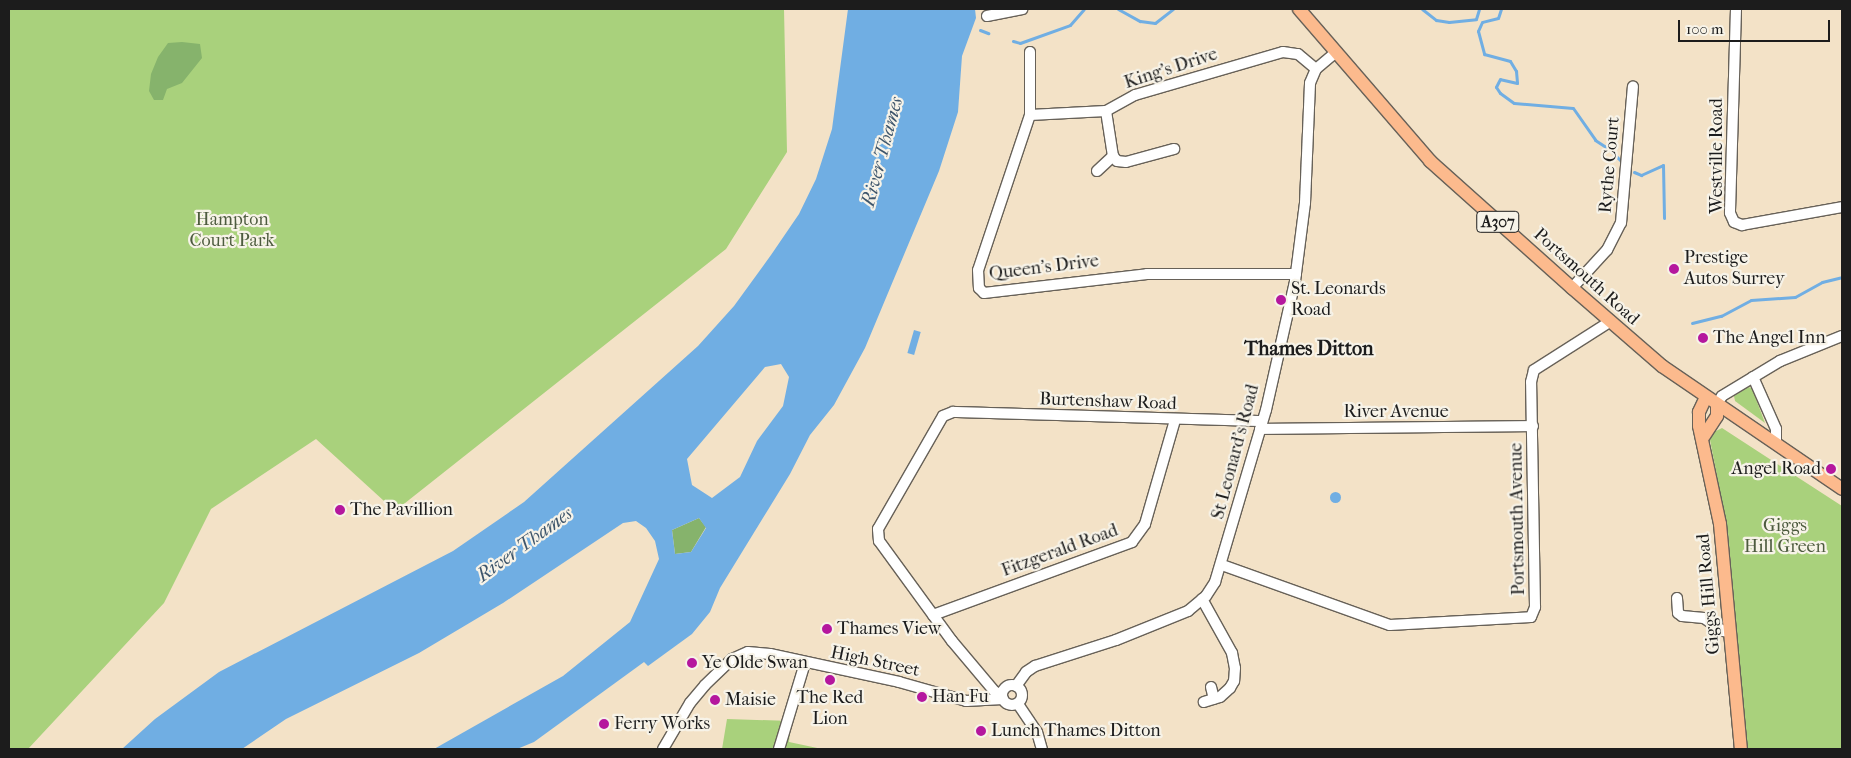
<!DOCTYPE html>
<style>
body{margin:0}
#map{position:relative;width:1851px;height:758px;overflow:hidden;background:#f3e2c7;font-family:"IM FELL French Canon",serif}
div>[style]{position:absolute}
.green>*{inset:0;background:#a9d17c}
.forest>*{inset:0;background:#86b36c}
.water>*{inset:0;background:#70aee3;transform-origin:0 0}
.round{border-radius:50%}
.stream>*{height:3px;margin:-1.5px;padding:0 1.5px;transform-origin:1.5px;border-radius:1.5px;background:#70aee3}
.roads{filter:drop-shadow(1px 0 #676158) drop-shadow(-1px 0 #676158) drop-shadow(0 1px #676158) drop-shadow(0 -1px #676158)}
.minor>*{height:10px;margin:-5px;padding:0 5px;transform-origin:5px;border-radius:5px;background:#fff}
.minor>.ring{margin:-5px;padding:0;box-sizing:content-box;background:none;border:10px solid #fff;border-radius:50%}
.major>*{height:12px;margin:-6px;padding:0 6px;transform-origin:6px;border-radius:6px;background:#fcba8d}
.dots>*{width:14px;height:14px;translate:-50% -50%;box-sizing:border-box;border:2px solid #f7f3e8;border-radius:50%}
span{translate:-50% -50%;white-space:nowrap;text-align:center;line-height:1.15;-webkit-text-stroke:4.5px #f7f3e8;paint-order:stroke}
.shield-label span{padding:1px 4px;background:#f7f3e8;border:1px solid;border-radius:4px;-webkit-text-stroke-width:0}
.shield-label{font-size:16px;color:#1c1c1c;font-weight:700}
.street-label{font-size:18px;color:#1c1c1c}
.park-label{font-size:18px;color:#4d5b3e}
.poi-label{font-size:18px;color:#1c1c1c}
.left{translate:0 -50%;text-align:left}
.right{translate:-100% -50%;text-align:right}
.water-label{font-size:19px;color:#3e566c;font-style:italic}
.quarter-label{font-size:20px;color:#1c1c1c;font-weight:700}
.frame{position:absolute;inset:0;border:10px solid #1c1c1c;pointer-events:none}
.scale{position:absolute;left:1678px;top:20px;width:152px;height:22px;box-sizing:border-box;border:2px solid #1c1c1c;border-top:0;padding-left:6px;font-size:15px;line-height:18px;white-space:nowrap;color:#1c1c1c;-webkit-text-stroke:4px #f7f3e8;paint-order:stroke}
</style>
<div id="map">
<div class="green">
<div style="clip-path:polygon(9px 9px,784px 9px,787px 152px,726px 249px,395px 511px,316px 439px,211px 509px,164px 603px,28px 749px,9px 749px)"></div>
<div style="clip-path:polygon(1748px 387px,1752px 388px,1765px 423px,1735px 401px,1734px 396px)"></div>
<div style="clip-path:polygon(1722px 428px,1842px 506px,1842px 749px,1747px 749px,1728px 533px,1710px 440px,1714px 432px)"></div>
<div style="clip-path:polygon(727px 719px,791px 721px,789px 742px,822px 749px,722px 749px)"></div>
</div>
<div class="forest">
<div style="clip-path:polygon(182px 42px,200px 44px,202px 58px,182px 83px,167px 89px,163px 100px,154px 100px,149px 91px,151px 74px,158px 57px,168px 43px)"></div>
<div style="clip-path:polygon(699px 518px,706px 527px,691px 552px,675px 554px,672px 530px)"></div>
</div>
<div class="water">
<div style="clip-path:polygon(evenodd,848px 9px,975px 9px,976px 18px,962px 56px,958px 112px,939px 171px,865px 348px,834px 405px,810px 435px,790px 474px,720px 588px,710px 612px,692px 634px,648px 666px,644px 662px,534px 742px,517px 749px,434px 749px,563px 676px,630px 622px,659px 559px,655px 541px,646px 528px,636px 521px,623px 523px,503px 603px,419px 653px,286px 719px,242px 749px,122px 749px,155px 719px,219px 672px,453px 551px,524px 502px,698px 346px,734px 306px,771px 255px,799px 214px,816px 179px,832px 129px,848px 9px,781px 364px,789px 377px,783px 406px,757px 441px,740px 477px,712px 498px,692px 485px,687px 459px,765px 367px,781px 364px,848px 9px,699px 518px,706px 528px,691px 552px,675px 554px,672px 530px,699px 518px)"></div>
<div style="left:914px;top:330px;width:7px;height:24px;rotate:16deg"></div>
<div class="round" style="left:1329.5px;top:491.5px;width:11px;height:11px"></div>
</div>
<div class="stream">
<div style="left:1118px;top:9px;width:25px;rotate:29deg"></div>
<div style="left:1140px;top:21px;width:15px;rotate:8deg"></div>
<div style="left:1155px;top:23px;width:23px;rotate:-38deg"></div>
<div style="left:1422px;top:9px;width:18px;rotate:38deg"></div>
<div style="left:1436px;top:20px;width:13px;rotate:9deg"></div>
<div style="left:1449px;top:22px;width:27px;rotate:-6deg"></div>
<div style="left:1476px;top:19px;width:10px;rotate:-73deg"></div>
<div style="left:1501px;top:9px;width:9px;rotate:108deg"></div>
<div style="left:1498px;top:18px;width:16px;rotate:166deg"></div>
<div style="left:1482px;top:22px;width:10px;rotate:114deg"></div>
<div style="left:1478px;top:31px;width:24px;rotate:75deg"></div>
<div style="left:1484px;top:54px;width:27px;rotate:15deg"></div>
<div style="left:1510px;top:61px;width:12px;rotate:59deg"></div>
<div style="left:1516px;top:71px;width:12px;rotate:85deg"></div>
<div style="left:1517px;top:83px;width:17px;rotate:-167deg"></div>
<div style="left:1500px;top:79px;width:9px;rotate:117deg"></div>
<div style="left:1496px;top:87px;width:7px;rotate:56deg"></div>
<div style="left:1500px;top:93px;width:17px;rotate:36deg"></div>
<div style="left:1514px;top:103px;width:59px;rotate:4.8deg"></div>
<div style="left:1573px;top:108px;width:39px;rotate:55deg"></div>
<div style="left:1595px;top:140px;width:17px;rotate:33deg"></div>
<div style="left:1609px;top:149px;width:17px;rotate:45deg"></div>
<div style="left:980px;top:30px;width:9px;rotate:21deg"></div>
<div style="left:1013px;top:41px;width:7px;rotate:16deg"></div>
<div style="left:1020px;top:43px;width:53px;rotate:-19.8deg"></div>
<div style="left:1070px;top:25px;width:21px;rotate:-49deg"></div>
<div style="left:1634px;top:172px;width:8px;rotate:23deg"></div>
<div style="left:1641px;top:175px;width:24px;rotate:-24deg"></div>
<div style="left:1663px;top:165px;width:53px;rotate:88.9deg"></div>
<div style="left:1692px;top:323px;width:30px;rotate:-14deg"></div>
<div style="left:1721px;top:316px;width:34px;rotate:-28deg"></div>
<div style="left:1751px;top:300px;width:44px;rotate:-3.9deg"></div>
<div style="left:1795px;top:297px;width:31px;rotate:-29deg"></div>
<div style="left:1822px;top:282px;width:21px;rotate:-14deg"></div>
</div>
<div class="roads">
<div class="minor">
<div style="left:1736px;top:9px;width:204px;rotate:91.7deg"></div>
<div style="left:1730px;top:213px;width:10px;rotate:66deg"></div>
<div style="left:1734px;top:222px;width:9px;rotate:21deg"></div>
<div style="left:1742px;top:225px;width:102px;rotate:-10.2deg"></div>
<div style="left:987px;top:16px;width:36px;rotate:-11deg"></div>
<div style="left:1030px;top:52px;width:63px;rotate:90deg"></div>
<div style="left:1030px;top:115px;width:163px;rotate:108.5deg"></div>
<div style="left:978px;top:270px;width:18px;rotate:87deg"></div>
<div style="left:979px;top:288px;width:7px;rotate:45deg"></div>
<div style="left:984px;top:293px;width:164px;rotate:-6.6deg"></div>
<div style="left:1147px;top:274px;width:149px"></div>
<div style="left:1106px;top:111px;width:46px;rotate:81.2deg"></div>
<div style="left:1113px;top:156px;width:6px;rotate:51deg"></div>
<div style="left:1117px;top:161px;width:9px;rotate:6deg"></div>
<div style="left:1126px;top:162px;width:50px;rotate:-15.2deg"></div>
<div style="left:1030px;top:115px;width:76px;rotate:-3deg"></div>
<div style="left:1106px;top:111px;width:33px;rotate:-29deg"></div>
<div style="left:1135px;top:95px;width:154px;rotate:-16.2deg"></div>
<div style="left:1283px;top:52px;width:15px;rotate:8deg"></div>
<div style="left:1298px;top:54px;width:23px;rotate:40deg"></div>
<div style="left:1097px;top:171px;width:22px;rotate:-43deg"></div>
<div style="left:1572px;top:288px;width:52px;rotate:-47.4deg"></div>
<div style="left:1607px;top:250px;width:30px;rotate:-63deg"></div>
<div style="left:1621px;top:223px;width:137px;rotate:-85deg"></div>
<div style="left:1753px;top:377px;width:57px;rotate:66.1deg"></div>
<div style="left:1776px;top:429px;width:15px;rotate:90deg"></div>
<div style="left:1717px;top:404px;width:9px;rotate:-58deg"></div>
<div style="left:1722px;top:396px;width:68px;rotate:-31.1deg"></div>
<div style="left:1780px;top:361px;width:67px;rotate:-22deg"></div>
<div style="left:1260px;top:429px;width:273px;rotate:-0.6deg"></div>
<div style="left:1222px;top:565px;width:178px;rotate:19.7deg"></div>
<div style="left:1390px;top:625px;width:141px;rotate:-3.2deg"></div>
<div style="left:1531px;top:617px;width:11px;rotate:-68deg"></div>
<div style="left:1535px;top:607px;width:225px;rotate:-91deg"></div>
<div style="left:1531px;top:382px;width:12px;rotate:-76deg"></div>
<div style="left:1534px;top:370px;width:91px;rotate:-32.5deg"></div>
<div style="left:1677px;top:598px;width:15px;rotate:86deg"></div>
<div style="left:1678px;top:613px;width:5px;rotate:37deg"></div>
<div style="left:1682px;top:616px;width:22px;rotate:5deg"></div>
<div style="left:1704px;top:618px;width:23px;rotate:34deg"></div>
<div style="left:1723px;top:631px;width:7px;rotate:8deg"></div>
<div style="left:1202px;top:599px;width:62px;rotate:60.9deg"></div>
<div style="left:1232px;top:653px;width:15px;rotate:79deg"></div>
<div style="left:1235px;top:668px;width:13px;rotate:94deg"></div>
<div style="left:1234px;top:681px;width:8px;rotate:120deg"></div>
<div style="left:1230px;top:688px;width:13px;rotate:138deg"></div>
<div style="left:1220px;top:697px;width:17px;rotate:163deg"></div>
<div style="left:933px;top:615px;width:212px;rotate:-20.1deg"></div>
<div style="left:1132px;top:542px;width:22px;rotate:-54deg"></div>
<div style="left:1145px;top:524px;width:108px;rotate:-73.9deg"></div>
<div class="ring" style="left:1002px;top:685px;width:10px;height:10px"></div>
<div style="left:1016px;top:686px;width:17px;rotate:-54deg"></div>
<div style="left:1026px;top:672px;width:11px;rotate:-34deg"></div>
<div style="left:1035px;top:666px;width:85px;rotate:-17.8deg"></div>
<div style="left:1116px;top:640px;width:78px;rotate:-21.9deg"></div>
<div style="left:1188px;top:611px;width:23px;rotate:-40deg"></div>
<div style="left:1206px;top:596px;width:17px;rotate:-57deg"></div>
<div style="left:1215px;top:582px;width:179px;rotate:-73.5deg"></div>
<div style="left:1266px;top:410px;width:132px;rotate:-77.3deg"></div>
<div style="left:1295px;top:281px;width:79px;rotate:-82.7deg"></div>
<div style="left:1305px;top:203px;width:120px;rotate:-87.6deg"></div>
<div style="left:1310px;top:83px;width:15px;rotate:-67deg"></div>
<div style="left:1316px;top:69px;width:26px;rotate:-40deg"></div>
<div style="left:1211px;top:687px;width:12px;rotate:76deg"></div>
<div style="left:1002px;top:694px;width:7px;rotate:-164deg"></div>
<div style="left:995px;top:692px;width:67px;rotate:-130.1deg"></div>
<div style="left:952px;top:641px;width:124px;rotate:-126.1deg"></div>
<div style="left:879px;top:541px;width:12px;rotate:-95deg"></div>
<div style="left:878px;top:529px;width:130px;rotate:-60.1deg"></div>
<div style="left:943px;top:416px;width:11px;rotate:-22deg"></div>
<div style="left:953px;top:412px;width:309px;rotate:1.7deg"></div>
<div style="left:1018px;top:704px;width:34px;rotate:56deg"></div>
<div style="left:1037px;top:732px;width:18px;rotate:74deg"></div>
<div style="left:663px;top:749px;width:53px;rotate:-59.6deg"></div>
<div style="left:690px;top:703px;width:23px;rotate:-50deg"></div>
<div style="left:705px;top:685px;width:37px;rotate:-44deg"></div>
<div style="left:732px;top:659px;width:17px;rotate:-24deg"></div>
<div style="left:748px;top:652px;width:22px;rotate:5deg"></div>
<div style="left:770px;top:654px;width:132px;rotate:12.2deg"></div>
<div style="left:899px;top:682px;width:70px;rotate:15.8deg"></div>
<div style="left:966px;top:701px;width:37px;rotate:-3deg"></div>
<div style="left:779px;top:749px;width:90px;rotate:-73.2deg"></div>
</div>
<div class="major">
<div style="left:1299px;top:9px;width:201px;rotate:49.2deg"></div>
<div style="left:1430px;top:161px;width:191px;rotate:41.8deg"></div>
<div style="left:1572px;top:288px;width:119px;rotate:40.9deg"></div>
<div style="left:1662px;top:366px;width:218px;rotate:34.3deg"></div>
<div style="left:1706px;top:397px;width:17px;rotate:115deg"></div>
<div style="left:1699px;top:412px;width:14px;rotate:90deg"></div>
<div style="left:1699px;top:426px;width:100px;rotate:77.9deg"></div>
<div style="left:1720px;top:524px;width:226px;rotate:84.7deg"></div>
<div style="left:1704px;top:436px;width:24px;rotate:-57deg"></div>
<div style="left:1717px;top:416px;width:12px;rotate:-90deg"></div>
</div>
</div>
<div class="dots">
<div style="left:1674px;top:269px;background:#b5179e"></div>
<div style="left:1281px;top:300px;background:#b5179e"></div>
<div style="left:1703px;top:338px;background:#b5179e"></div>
<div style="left:1831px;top:469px;background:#b5179e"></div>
<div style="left:340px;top:510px;background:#b5179e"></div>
<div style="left:827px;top:629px;background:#b5179e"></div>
<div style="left:692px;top:663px;background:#b5179e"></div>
<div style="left:830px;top:680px;background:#b5179e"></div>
<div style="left:922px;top:697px;background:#b5179e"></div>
<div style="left:715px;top:700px;background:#b5179e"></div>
<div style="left:604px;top:724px;background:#b5179e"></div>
<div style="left:981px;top:731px;background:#b5179e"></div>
</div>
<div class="shield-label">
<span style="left:1498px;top:222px">A307</span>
</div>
<div class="street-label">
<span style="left:1171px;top:69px;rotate:-18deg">King's Drive</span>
<span style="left:1717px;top:156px;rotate:-90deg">Westville Road</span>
<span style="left:1610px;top:165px;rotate:-85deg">Rythe Court</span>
<span style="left:1044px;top:268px;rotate:-7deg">Queen's Drive</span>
<span style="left:1586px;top:277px;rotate:42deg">Portsmouth Road</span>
<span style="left:1108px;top:402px;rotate:2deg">Burtenshaw Road</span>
<span style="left:1396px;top:412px">River Avenue</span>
<span style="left:1236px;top:452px;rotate:-75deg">St Leonard's Road</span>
<span style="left:1518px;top:519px;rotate:-91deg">Portsmouth Avenue</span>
<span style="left:1060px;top:551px;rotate:-20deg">Fitzgerald Road</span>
<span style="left:1709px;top:594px;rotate:-95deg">Giggs Hill Road</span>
<span style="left:875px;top:662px;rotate:12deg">High Street</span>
</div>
<div class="park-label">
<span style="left:232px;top:231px">Hampton<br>Court Park</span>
<span style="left:1785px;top:537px">Giggs<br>Hill Green</span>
</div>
<div class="poi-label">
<span class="left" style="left:1684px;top:269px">Prestige<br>Autos Surrey</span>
<span class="left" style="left:1291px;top:300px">St. Leonards<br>Road</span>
<span class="left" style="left:1713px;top:338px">The Angel Inn</span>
<span class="right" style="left:1821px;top:469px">Angel Road</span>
<span class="left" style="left:350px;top:510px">The Pavillion</span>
<span class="left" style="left:837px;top:629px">Thames View</span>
<span class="left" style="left:702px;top:663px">Ye Olde Swan</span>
<span class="left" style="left:932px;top:697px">Han Fu</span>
<span style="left:830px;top:709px">The Red<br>Lion</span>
<span class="left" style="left:725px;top:700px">Maisie</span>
<span class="left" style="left:614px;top:724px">Ferry Works</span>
<span class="left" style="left:991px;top:731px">Lunch Thames Ditton</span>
</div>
<div class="water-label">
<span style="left:883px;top:152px;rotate:-75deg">River Thames</span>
<span style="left:525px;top:545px;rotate:-36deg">River Thames</span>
</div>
<div class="quarter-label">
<span style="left:1309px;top:348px">Thames Ditton</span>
</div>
<div class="frame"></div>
<div class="scale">100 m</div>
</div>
